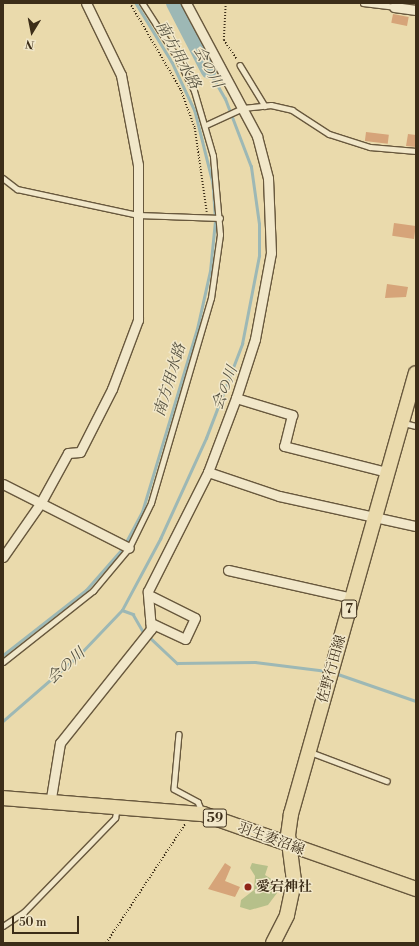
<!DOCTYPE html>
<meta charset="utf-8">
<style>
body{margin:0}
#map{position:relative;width:419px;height:946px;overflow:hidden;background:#eadaac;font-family:"Libre Bodoni","Noto Serif JP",serif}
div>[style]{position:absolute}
.green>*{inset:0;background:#b6c08a}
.stream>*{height:2.5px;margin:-1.25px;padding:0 1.25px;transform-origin:1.25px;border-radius:1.25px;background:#9db8b5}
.river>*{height:16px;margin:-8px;padding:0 8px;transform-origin:8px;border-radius:8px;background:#9db8b5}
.building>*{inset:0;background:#d6a479;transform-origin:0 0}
.path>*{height:1.5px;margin-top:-0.75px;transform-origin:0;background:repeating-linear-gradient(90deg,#3c2d18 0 1px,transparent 0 3px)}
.roads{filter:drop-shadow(1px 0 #68583d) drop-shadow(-1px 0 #68583d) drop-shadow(0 1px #68583d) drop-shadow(0 -1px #68583d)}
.lane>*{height:4.5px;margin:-2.25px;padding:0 2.25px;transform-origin:2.25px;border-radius:2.25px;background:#f1e7c9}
.street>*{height:9px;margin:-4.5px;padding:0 4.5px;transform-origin:4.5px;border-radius:4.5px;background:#f1e7c9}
.primary>*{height:14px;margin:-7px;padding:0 7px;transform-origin:7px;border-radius:7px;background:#eadaac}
.dots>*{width:11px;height:11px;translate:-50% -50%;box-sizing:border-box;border:2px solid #f1e7c9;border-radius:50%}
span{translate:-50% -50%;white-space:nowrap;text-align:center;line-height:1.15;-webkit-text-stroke:3px #f1e7c9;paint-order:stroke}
.shield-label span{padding:1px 3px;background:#f1e7c9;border:1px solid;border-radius:3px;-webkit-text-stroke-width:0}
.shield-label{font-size:13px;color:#3c2d18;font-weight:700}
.street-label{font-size:14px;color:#3c2d18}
.poi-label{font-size:14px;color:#3c2d18;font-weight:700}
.left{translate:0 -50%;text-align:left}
.water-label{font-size:15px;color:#54503f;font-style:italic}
.frame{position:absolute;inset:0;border:4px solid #3c2d18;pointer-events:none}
.north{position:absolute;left:12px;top:12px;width:40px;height:40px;-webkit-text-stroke:3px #f1e7c9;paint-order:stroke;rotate:190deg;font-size:11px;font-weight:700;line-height:16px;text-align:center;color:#3c2d18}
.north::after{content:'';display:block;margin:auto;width:14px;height:18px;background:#3c2d18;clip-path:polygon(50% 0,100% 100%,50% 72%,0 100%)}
.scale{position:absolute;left:12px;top:916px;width:67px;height:18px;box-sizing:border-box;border:2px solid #3c2d18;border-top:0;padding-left:5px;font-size:12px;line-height:14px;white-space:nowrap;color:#3c2d18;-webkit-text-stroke:3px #f1e7c9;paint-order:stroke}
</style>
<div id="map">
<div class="green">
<div style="clip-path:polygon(252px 863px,268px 866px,265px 875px,276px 882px,277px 893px,268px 905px,250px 910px,240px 907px,241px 900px,254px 890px,255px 876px,250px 868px)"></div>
</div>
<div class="stream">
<div style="left:136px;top:3px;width:69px;rotate:58.6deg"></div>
<div style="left:172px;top:62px;width:54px;rotate:64.9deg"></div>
<div style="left:195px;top:111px;width:74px;rotate:76deg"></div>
<div style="left:213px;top:183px;width:31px;rotate:86deg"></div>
<div style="left:127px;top:540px;width:32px;rotate:-62deg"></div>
<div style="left:142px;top:512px;width:191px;rotate:-73.3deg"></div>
<div style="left:197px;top:329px;width:59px;rotate:-77.4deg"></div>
<div style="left:210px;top:271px;width:50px;rotate:-84.3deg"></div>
<div style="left:122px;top:610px;width:12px;rotate:20deg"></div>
<div style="left:133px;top:614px;width:20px;rotate:60deg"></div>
<div style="left:143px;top:631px;width:47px;rotate:43.3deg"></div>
<div style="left:177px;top:663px;width:78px;rotate:-0.7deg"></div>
<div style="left:255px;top:662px;width:72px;rotate:7.2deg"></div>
<div style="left:3px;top:655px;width:105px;rotate:-38.1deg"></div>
<div style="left:86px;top:590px;width:55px;rotate:-48.7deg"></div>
<div style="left:335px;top:673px;width:86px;rotate:19.1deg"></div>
<div style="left:3px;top:721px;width:101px;rotate:-41deg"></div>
<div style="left:79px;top:655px;width:62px;rotate:-46.3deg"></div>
<div style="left:122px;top:610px;width:81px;rotate:-61.8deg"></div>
<div style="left:160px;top:539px;width:111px;rotate:-65.5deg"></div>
<div style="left:206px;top:438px;width:101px;rotate:-69deg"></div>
<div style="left:242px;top:344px;width:90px;rotate:-79.1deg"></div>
<div style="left:259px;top:256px;width:32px;rotate:-90deg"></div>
<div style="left:259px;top:224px;width:58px;rotate:-98deg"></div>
<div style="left:251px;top:167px;width:73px;rotate:-110.9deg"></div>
<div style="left:225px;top:99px;width:32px;rotate:-120deg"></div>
</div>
<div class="river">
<div style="left:174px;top:3px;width:76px;rotate:62.8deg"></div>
</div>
<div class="building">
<div style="left:393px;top:14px;width:16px;height:9px;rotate:11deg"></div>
<div style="left:366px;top:132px;width:23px;height:9px;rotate:7deg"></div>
<div style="clip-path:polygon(408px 134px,416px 135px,416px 147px,406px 146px)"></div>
<div style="left:394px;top:223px;width:22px;height:13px;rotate:8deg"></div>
<div style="clip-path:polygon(387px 284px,408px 287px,406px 297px,385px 298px)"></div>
<div style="clip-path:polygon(225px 863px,231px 867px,225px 881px,240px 887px,235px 897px,208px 889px)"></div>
</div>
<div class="path">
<div style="left:130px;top:3px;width:101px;rotate:59.6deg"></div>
<div style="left:181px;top:90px;width:40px;rotate:69.8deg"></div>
<div style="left:195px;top:128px;width:85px;rotate:81.9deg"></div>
<div style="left:226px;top:3px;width:37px;rotate:93deg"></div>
<div style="left:224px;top:40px;width:23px;rotate:56deg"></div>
<div style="left:106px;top:943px;width:143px;rotate:-56.4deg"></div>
</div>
<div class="roads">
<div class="lane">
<div style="left:363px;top:3px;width:31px;rotate:7deg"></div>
<div style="left:240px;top:65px;width:48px;rotate:58.6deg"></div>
<div style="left:206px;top:125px;width:41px;rotate:-24.7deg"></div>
<div style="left:243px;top:108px;width:28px;rotate:-6deg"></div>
<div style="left:271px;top:105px;width:22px;rotate:13deg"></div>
<div style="left:292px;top:110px;width:44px;rotate:33deg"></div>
<div style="left:329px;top:134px;width:43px;rotate:17.6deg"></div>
<div style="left:370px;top:147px;width:46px;rotate:5deg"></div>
<div style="left:3px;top:178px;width:18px;rotate:38deg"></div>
<div style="left:17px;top:189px;width:124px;rotate:12.1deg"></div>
<div style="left:138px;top:215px;width:82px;rotate:2.1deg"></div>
<div style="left:404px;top:423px;width:12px;rotate:14deg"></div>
<div style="left:3px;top:662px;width:115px;rotate:-38.3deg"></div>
<div style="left:93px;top:591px;width:56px;rotate:-50.1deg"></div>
<div style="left:129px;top:548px;width:50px;rotate:-63.9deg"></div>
<div style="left:151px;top:503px;width:214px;rotate:-73.7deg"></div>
<div style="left:211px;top:298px;width:64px;rotate:-81.9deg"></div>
<div style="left:220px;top:235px;width:79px;rotate:-95.1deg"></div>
<div style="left:213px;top:156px;width:68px;rotate:-106.3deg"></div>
<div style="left:194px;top:91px;width:36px;rotate:-117deg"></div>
<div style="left:178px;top:59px;width:67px;rotate:-122.7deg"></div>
<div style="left:179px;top:734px;width:55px;rotate:95.2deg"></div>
<div style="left:174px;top:789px;width:27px;rotate:28deg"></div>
<div style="left:198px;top:802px;width:10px;rotate:66deg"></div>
<div style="left:310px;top:752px;width:82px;rotate:20.6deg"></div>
<div style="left:3px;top:926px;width:25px;rotate:-34deg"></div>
<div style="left:24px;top:912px;width:131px;rotate:-45.9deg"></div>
<div style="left:115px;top:818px;width:10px;rotate:-79deg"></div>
</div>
<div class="street">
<div style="left:394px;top:7px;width:22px;rotate:8deg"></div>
<div style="left:236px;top:398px;width:59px;rotate:16.9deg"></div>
<div style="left:292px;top:415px;width:32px;rotate:104deg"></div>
<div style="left:284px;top:446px;width:106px;rotate:14.2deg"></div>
<div style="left:208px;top:472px;width:75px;rotate:18.7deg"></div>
<div style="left:279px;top:496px;width:140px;rotate:12.4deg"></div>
<div style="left:3px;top:484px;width:141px;rotate:26.9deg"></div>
<div style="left:3px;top:557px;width:65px;rotate:-55.1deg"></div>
<div style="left:40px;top:504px;width:58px;rotate:-61.2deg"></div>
<div style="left:68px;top:453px;width:12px;rotate:-5deg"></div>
<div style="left:80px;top:452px;width:71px;rotate:-63.1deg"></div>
<div style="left:112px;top:389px;width:74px;rotate:-69.4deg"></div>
<div style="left:138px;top:320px;width:155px;rotate:-90deg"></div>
<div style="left:138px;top:165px;width:92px;rotate:-100.7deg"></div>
<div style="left:121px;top:75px;width:80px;rotate:-115.9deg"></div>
<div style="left:228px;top:570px;width:127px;rotate:12.7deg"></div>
<div style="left:149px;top:595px;width:51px;rotate:26.6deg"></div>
<div style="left:195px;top:618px;width:23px;rotate:115deg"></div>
<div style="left:185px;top:639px;width:38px;rotate:-155deg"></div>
<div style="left:50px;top:804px;width:62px;rotate:-80.7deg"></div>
<div style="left:60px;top:743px;width:146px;rotate:-51.4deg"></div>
<div style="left:151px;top:629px;width:38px;rotate:-95deg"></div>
<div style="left:148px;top:591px;width:133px;rotate:-63.2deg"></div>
<div style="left:208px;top:472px;width:79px;rotate:-69.3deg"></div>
<div style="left:236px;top:398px;width:62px;rotate:-72.1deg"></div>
<div style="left:255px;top:339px;width:87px;rotate:-79.5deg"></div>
<div style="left:271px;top:253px;width:75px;rotate:-92.3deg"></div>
<div style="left:268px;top:178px;width:43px;rotate:-104.7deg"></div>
<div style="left:257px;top:136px;width:151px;rotate:-118.1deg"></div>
</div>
<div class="primary">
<div style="left:3px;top:798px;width:201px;rotate:4.6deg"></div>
<div style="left:203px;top:814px;width:226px;rotate:19.4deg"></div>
<div style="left:273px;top:943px;width:31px;rotate:-63deg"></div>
<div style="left:287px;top:915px;width:35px;rotate:-78deg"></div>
<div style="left:294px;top:881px;width:46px;rotate:-97.4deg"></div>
<div style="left:288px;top:835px;width:21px;rotate:-82deg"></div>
<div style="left:291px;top:814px;width:458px;rotate:-74.2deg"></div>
</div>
</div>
<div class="dots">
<div style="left:248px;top:887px;background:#8f2418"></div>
</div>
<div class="shield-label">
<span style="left:349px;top:609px">7</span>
<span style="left:215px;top:818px">59</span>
</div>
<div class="street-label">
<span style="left:332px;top:669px;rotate:-74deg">佐野行田線</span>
<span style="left:271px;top:839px;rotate:20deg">羽生妻沼線</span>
</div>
<div class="poi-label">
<span class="left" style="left:256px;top:887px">愛宕神社</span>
</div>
<div class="water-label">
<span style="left:178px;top:55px;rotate:61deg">南方用水路</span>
<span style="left:208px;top:67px;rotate:62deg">会の川</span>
<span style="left:170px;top:380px;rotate:-73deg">南方用水路</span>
<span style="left:225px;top:388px;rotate:-69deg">会の川</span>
<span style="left:66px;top:666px;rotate:-42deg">会の川</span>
</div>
<div class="frame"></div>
<div class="north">N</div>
<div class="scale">50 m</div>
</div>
